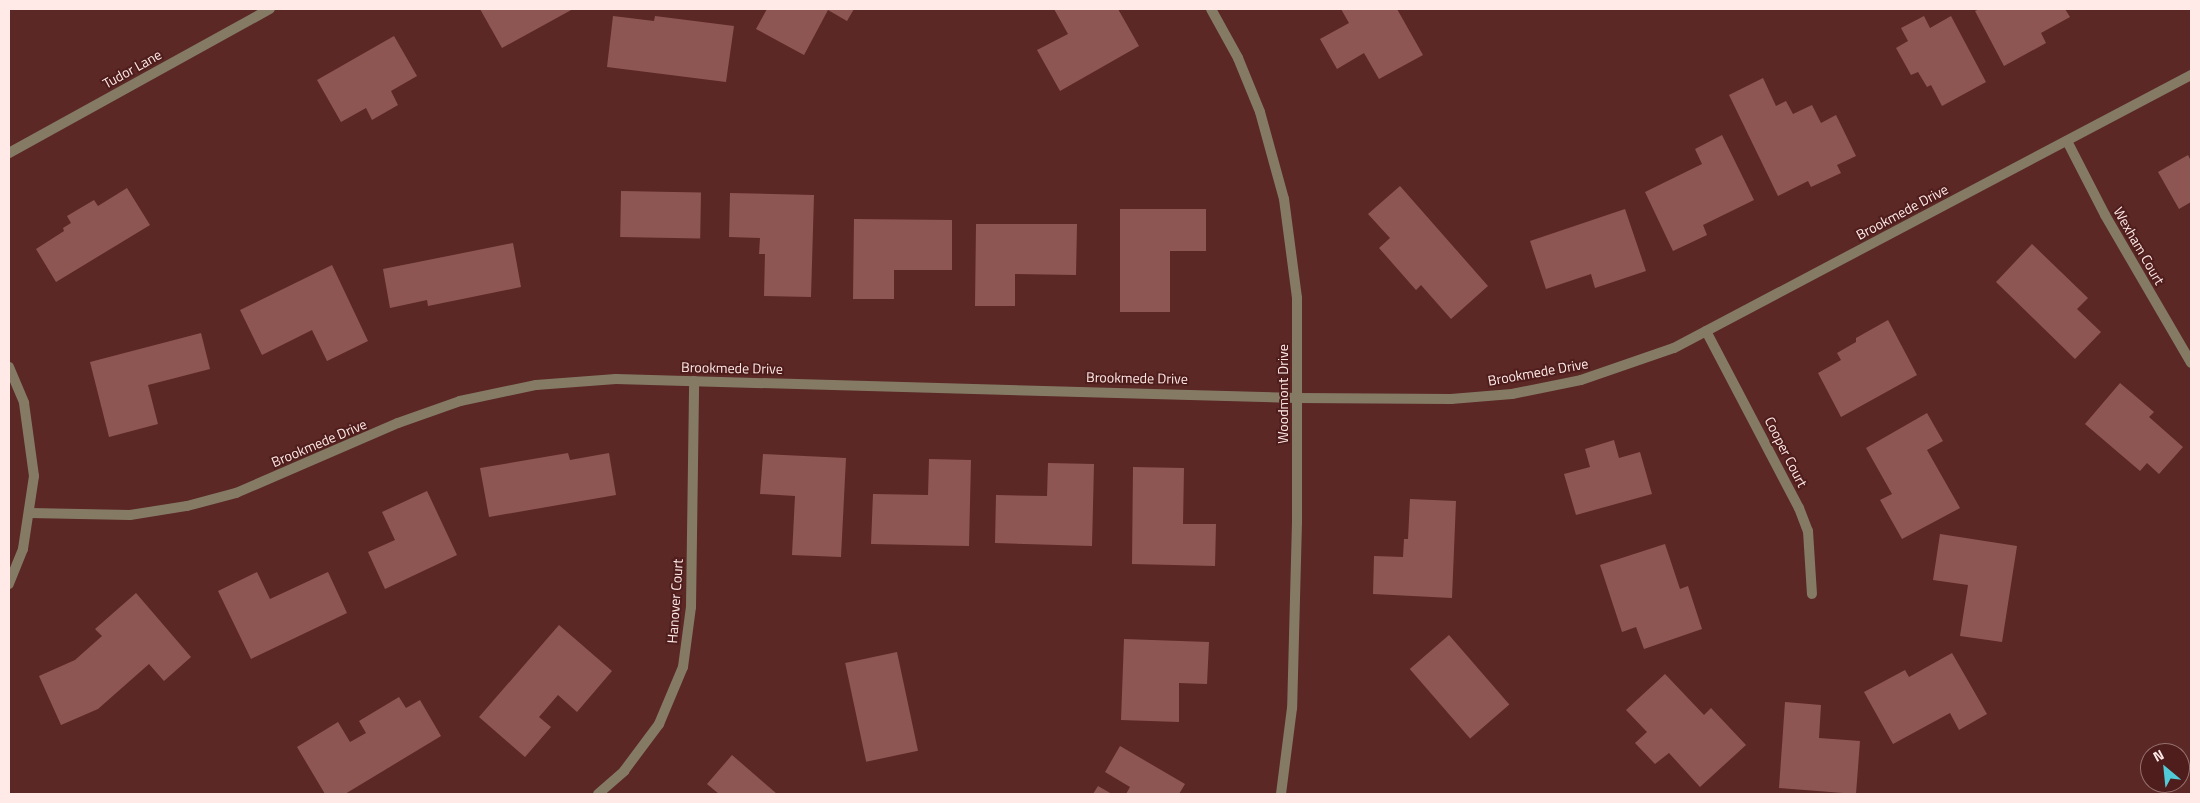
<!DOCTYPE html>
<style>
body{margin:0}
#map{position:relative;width:2200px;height:803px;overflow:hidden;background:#5b2826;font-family:"Titillium Web",sans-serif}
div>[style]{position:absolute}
.building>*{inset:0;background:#8e5652;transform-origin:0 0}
.street>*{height:10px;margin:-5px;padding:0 5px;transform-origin:5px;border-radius:5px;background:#857b65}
span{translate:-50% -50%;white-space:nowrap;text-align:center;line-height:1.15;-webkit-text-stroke:4px #4f1e1c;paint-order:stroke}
.street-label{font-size:14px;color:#ffeae8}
.frame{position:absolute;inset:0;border:10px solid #ffeae8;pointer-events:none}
.north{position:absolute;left:2140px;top:743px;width:50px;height:50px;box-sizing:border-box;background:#4f1e1c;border:1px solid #95706e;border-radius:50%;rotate:332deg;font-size:14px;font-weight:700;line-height:20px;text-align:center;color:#ffeae8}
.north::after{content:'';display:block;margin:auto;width:18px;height:22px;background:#52cbd8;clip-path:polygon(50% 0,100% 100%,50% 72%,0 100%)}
</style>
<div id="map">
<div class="building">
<div style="clip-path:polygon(480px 9px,573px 9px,502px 48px)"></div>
<div style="clip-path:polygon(767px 9px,854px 9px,847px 21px,828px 10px,804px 55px,756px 29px)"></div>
<div style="clip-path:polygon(1054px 9px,1118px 9px,1139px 46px,1060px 91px,1037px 50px,1068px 34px)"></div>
<div style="clip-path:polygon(1341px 9px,1397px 9px,1423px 55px,1379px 79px,1364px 53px,1337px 69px,1320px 39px,1349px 23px)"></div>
<div style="clip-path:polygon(1980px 9px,2065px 9px,2070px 17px,2041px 33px,2046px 43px,2004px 66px,1975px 11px)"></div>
<div style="clip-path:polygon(613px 16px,654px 21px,655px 16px,734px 26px,726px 82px,607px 67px)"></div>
<div style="clip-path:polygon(1924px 16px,1930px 28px,1951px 16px,1986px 82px,1942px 106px,1931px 85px,1927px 87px,1918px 72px,1911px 75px,1896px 48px,1908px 41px,1901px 28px)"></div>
<div style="clip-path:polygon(394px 36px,417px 76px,391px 91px,398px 105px,372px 120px,366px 108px,341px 122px,317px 80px)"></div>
<div style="clip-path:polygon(1763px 78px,1776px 106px,1786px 101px,1793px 114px,1812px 105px,1821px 123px,1836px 115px,1856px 156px,1837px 165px,1841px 173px,1811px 187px,1808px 181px,1778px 196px,1729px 95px)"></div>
<div style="clip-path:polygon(1722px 135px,1754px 200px,1703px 225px,1707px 235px,1673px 251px,1645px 192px,1702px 164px,1695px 149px)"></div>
<div style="clip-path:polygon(2188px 155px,2191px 161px,2191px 202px,2179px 209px,2158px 172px)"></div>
<div style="clip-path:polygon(1400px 186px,1488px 286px,1451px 319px,1421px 285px,1416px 290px,1379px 248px,1390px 238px,1368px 214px)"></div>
<div style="clip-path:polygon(127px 188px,150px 225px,56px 282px,36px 249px,64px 231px,63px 228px,71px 223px,67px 216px,94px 200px,98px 206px)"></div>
<div style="left:621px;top:191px;width:80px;height:46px;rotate:1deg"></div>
<div style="clip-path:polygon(730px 193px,814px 195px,811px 297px,764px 296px,765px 254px,759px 254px,760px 238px,729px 237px)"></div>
<div style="clip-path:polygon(1120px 209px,1206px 209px,1206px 251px,1170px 251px,1170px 312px,1120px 312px)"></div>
<div style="clip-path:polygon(1625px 209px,1646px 271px,1595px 288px,1591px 274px,1546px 289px,1530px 241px)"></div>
<div style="clip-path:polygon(854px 219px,952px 220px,952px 270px,894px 270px,894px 299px,853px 299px)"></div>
<div style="clip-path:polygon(976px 224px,1077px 224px,1076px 275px,1015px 274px,1015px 306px,975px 306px)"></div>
<div style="clip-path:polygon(513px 243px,521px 287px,428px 306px,427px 300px,390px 308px,383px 269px)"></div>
<div style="clip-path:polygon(2032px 244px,2088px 298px,2077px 309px,2101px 332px,2075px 359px,1996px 282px)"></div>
<div style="clip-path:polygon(332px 265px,368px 341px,327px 361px,312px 330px,262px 355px,240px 310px)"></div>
<div style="clip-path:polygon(1888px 320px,1917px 375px,1841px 417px,1818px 373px,1841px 360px,1837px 353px,1856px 342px,1856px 338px)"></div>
<div style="clip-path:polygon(201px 333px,210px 369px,148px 385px,158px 424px,109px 437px,90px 362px)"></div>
<div style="clip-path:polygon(2120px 383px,2154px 412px,2149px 417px,2183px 447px,2159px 474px,2147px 463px,2140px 471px,2085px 424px)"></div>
<div style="clip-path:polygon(1927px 413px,1943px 441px,1927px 450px,1960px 508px,1902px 539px,1880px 500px,1892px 494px,1866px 448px)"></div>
<div style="clip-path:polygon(1614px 440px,1619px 458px,1640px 452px,1652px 494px,1576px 515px,1564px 474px,1590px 467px,1585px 449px)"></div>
<div style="clip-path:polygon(568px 453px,570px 460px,609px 453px,616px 495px,489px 517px,480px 468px)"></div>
<div style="clip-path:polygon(763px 454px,846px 458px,841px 557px,792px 555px,795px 496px,760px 494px)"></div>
<div style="clip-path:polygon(929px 459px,971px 460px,969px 546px,871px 544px,873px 494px,928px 495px)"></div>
<div style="clip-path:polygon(1048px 463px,1094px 464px,1092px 546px,995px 543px,996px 495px,1047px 496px)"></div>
<div style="clip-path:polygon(1133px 467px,1184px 468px,1183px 524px,1216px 524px,1215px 566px,1132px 564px)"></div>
<div style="clip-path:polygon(427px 491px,457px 555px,385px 589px,368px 552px,395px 540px,382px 512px)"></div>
<div style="clip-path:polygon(1410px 499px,1456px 501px,1452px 598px,1373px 594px,1374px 556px,1403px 557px,1404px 539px,1408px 539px)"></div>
<div style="clip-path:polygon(1940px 534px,2017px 546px,2002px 642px,1960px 636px,1968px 585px,1933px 580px)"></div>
<div style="clip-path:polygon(1665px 544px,1680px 589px,1688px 586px,1702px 629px,1644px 649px,1636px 627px,1622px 632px,1600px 565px)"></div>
<div style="clip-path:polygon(257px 572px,270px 599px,328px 572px,347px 613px,251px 659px,218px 591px)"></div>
<div style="clip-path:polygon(136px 593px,191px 657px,164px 681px,149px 664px,98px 709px,61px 725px,39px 676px,75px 660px,102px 636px,95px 629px)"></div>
<div style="clip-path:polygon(559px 625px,612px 671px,577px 712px,558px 695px,539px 717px,551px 727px,525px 757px,479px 717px)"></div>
<div style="left:1449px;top:635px;width:92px;height:52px;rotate:49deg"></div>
<div style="clip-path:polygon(1124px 639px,1209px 642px,1207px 684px,1179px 683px,1179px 722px,1121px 720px)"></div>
<div style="left:897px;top:652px;width:101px;height:53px;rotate:78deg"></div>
<div style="clip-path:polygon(1952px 653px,1987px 714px,1959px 730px,1950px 713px,1893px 744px,1864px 692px,1905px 670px,1909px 677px)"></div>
<div style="clip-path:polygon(1665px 674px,1704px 715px,1711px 708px,1746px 745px,1700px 787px,1669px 753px,1655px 764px,1635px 743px,1647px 732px,1626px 710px)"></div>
<div style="clip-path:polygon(399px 697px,406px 708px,420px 700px,441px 736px,345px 794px,325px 794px,297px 747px,338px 722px,350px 742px,366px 733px,359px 721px)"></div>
<div style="clip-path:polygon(1785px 702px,1821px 705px,1819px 738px,1860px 741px,1856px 794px,1779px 788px)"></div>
<div style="clip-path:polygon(1120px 746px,1185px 784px,1179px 794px,1126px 794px,1130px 787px,1105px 772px)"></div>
<div style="clip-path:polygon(732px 755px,777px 794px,719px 794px,707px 784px)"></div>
<div style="clip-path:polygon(1098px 786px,1112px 794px,1093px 794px)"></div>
</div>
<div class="street">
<div style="left:1211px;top:9px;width:56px;rotate:61.1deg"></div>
<div style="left:1238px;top:58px;width:58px;rotate:67.8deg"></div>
<div style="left:1260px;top:112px;width:90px;rotate:74.6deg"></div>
<div style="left:1284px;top:199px;width:100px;rotate:82.5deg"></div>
<div style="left:1297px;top:298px;width:224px;rotate:90deg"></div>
<div style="left:1297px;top:522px;width:186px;rotate:91.5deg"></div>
<div style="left:1292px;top:708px;width:87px;rotate:97.3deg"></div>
<div style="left:2067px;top:141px;width:83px;rotate:62.8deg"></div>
<div style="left:2105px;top:215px;width:171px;rotate:59.8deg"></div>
<div style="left:9px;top:153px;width:298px;rotate:-28.9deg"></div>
<div style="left:1706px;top:331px;width:200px;rotate:62.3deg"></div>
<div style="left:1799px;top:508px;width:25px;rotate:69deg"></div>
<div style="left:1808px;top:531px;width:63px;rotate:86.4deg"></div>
<div style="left:9px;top:367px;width:39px;rotate:67deg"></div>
<div style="left:24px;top:403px;width:74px;rotate:82.2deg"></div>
<div style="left:34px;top:476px;width:74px;rotate:98.6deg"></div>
<div style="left:23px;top:549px;width:38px;rotate:112deg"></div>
<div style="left:30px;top:513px;width:100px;rotate:1.1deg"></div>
<div style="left:130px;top:515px;width:58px;rotate:-9deg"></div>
<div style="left:187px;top:506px;width:51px;rotate:-14.9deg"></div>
<div style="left:236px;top:493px;width:176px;rotate:-23.4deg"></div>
<div style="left:398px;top:423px;width:66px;rotate:-19.5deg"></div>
<div style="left:460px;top:401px;width:78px;rotate:-11.9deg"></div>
<div style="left:536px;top:385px;width:80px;rotate:-4.3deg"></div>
<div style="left:616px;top:379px;width:682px;rotate:1.6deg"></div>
<div style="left:1298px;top:398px;width:153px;rotate:0.4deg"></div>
<div style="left:1451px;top:399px;width:61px;rotate:-4.7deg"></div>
<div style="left:1512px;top:394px;width:70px;rotate:-11.5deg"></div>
<div style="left:1581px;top:380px;width:98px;rotate:-19deg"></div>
<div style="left:1674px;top:348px;width:585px;rotate:-27.84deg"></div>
<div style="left:598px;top:794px;width:35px;rotate:-41deg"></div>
<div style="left:624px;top:771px;width:59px;rotate:-53.3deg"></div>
<div style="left:659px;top:724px;width:62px;rotate:-67.2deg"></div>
<div style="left:683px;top:667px;width:61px;rotate:-82.4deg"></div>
<div style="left:691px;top:607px;width:226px;rotate:-89.2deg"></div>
</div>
<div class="street-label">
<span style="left:132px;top:69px;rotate:-29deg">Tudor Lane</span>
<span style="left:1902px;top:212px;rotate:-28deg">Brookmede Drive</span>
<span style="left:2139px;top:246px;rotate:60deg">Wexham Court</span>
<span style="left:732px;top:368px;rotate:1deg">Brookmede Drive</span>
<span style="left:1538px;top:372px;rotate:-10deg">Brookmede Drive</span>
<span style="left:1137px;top:378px;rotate:1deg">Brookmede Drive</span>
<span style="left:1283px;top:394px;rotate:-90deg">Woodmont Drive</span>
<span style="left:319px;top:443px;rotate:-23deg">Brookmede Drive</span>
<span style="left:1786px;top:452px;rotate:63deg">Cooper Court</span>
<span style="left:675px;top:601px;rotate:-86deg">Hanover Court</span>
</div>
<div class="frame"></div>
<div class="north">N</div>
</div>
